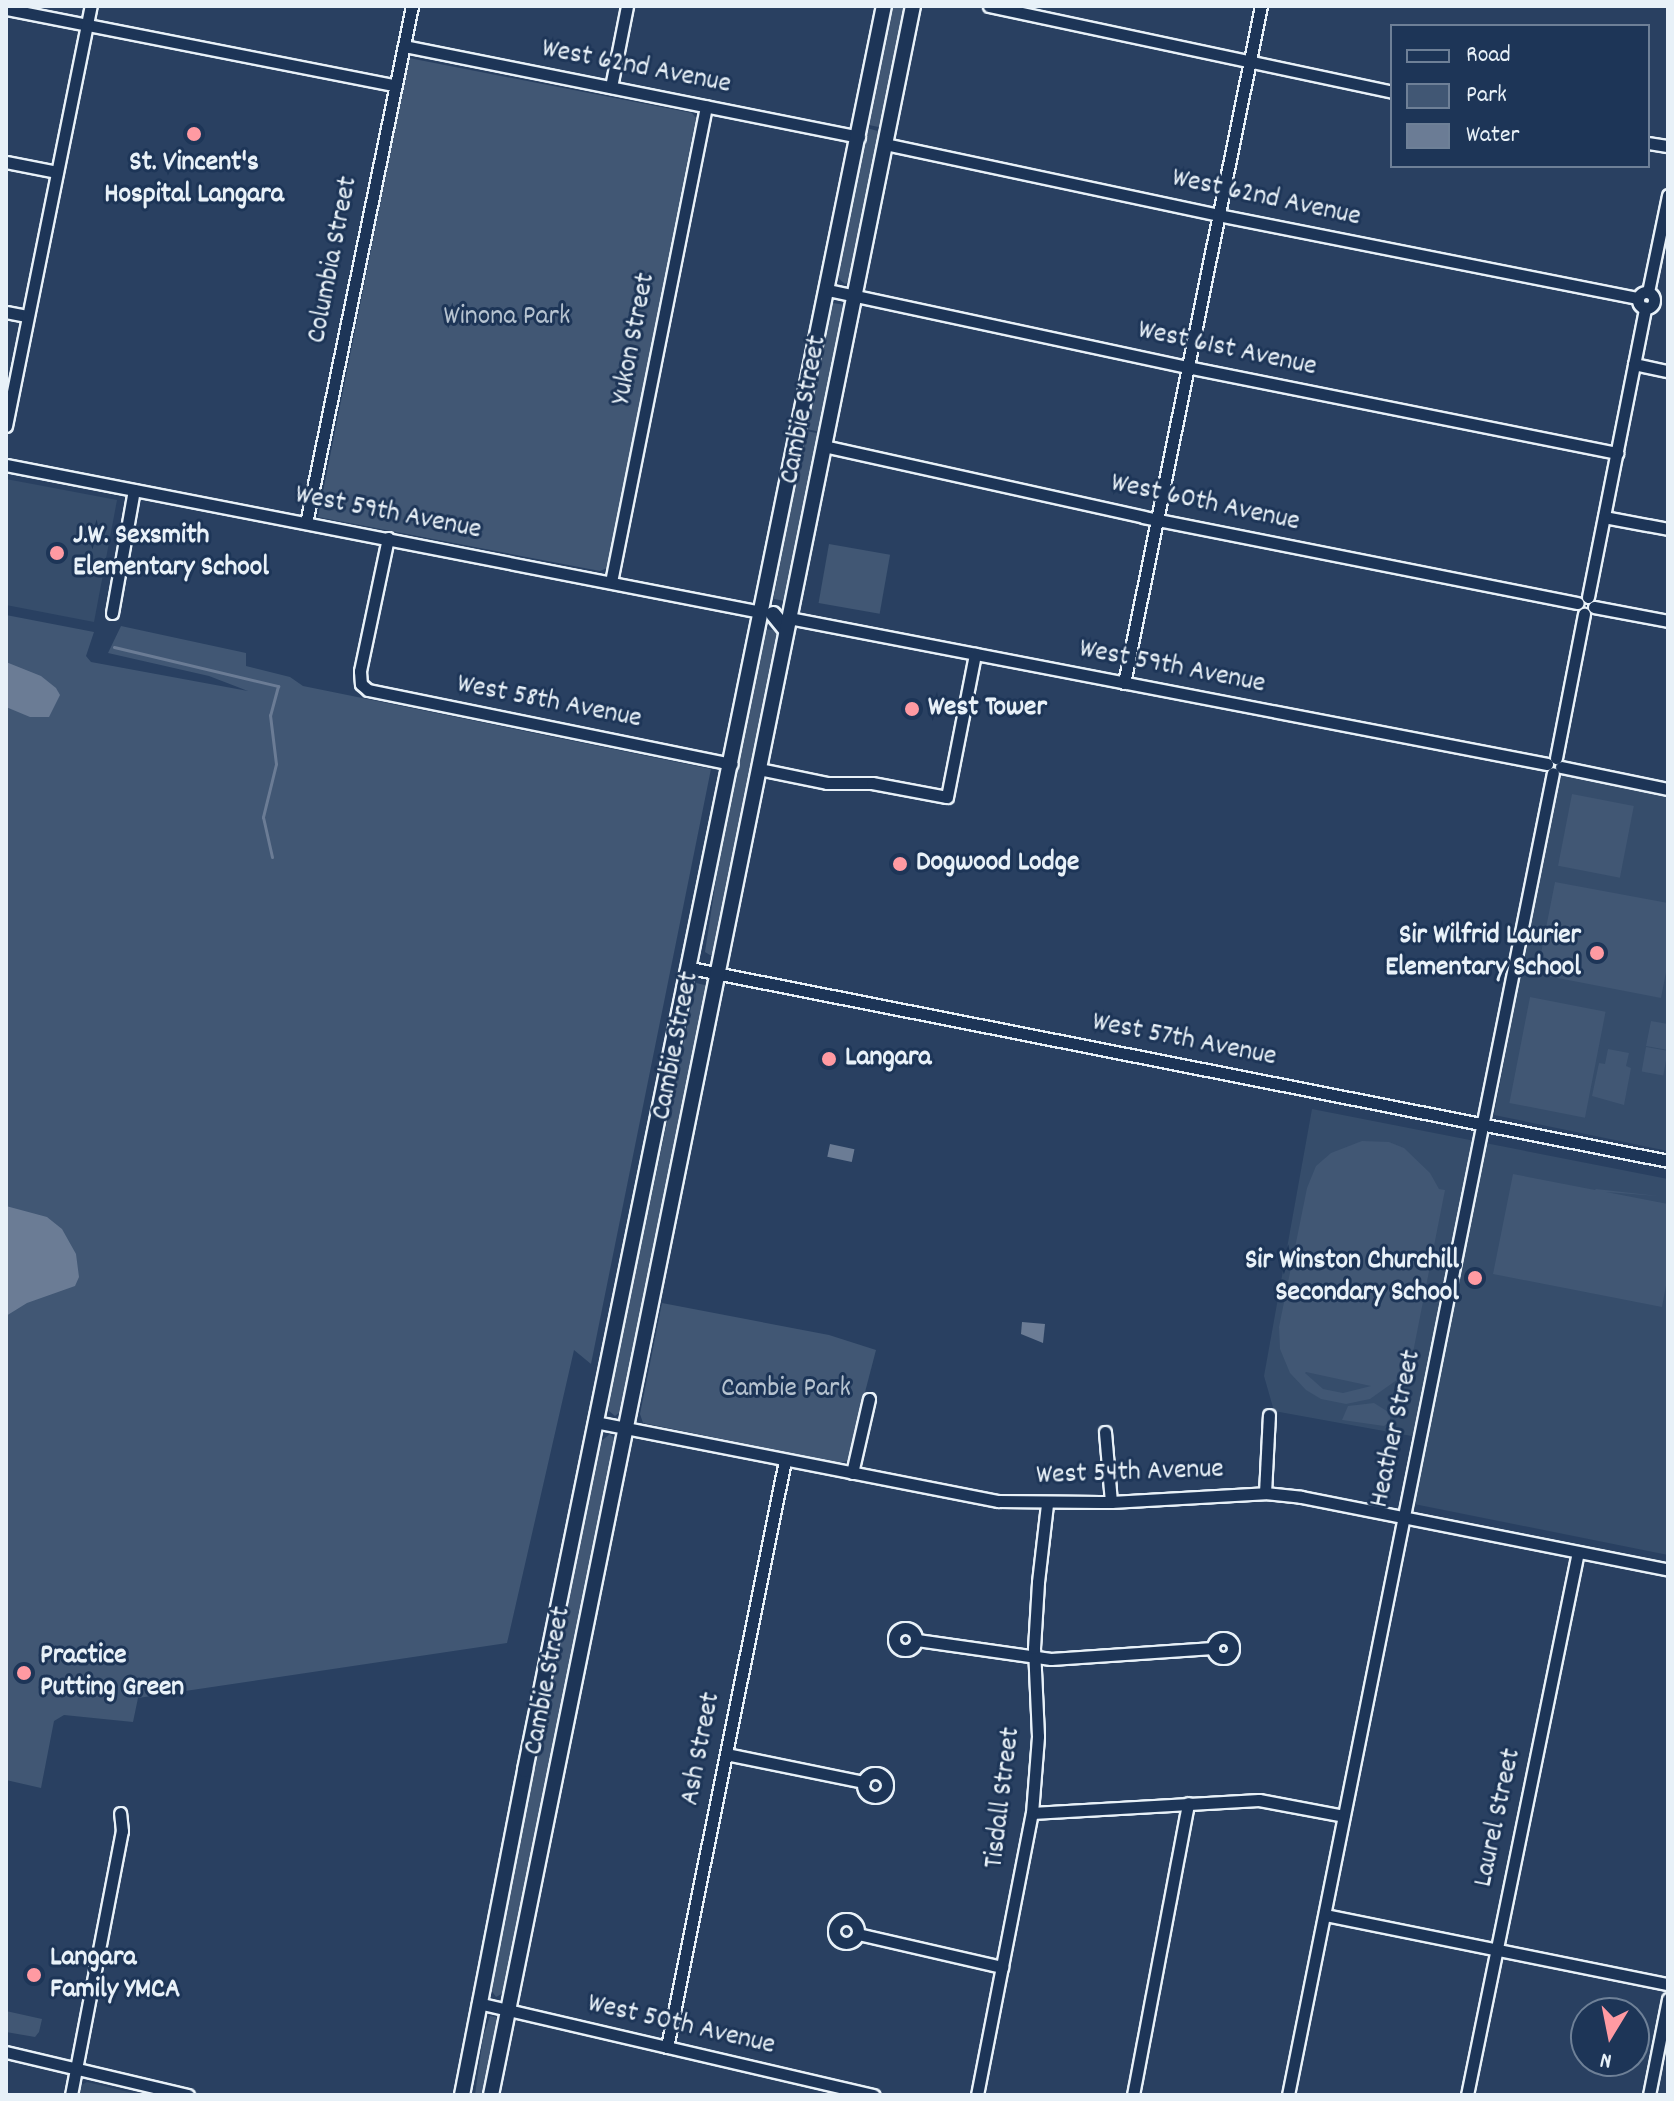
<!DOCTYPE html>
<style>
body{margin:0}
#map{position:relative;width:1674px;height:2101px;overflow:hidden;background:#294061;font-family:Dekko,sans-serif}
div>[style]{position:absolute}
.built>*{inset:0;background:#364d6b}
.green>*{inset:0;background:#415774;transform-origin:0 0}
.water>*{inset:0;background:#6b7c95;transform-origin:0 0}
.stream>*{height:3px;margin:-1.5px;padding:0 1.5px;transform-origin:1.5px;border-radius:1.5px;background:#6b7c95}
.roads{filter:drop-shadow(2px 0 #e8f1f8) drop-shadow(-2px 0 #e8f1f8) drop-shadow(0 2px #e8f1f8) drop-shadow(0 -2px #e8f1f8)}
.minor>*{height:11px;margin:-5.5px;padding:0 5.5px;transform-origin:5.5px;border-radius:5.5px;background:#1d3557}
.minor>.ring{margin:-5.5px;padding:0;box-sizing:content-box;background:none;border:11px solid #1d3557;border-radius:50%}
.major>*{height:14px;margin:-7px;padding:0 7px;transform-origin:7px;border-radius:7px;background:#1d3557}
.dots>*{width:22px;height:22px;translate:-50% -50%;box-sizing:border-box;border:4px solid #1d3557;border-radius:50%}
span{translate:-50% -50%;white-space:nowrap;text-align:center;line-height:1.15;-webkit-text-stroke:6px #1d3557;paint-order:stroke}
.street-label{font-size:28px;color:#e8f1f8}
.poi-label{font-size:28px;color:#e8f1f8;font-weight:700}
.left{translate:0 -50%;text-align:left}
.right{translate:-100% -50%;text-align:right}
.park-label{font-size:28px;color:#b6c3d0}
.frame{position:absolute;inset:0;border:8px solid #e8f1f8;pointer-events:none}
.legend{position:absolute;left:1390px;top:24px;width:260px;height:144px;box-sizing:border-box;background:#1d3557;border:2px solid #6e8097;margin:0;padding:10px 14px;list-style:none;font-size:24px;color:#e8f1f8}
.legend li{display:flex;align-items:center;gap:16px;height:40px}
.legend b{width:40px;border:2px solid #6e8097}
.north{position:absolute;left:1570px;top:1997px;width:80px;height:80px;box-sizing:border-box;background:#1d3557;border:2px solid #6e8097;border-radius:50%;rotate:190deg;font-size:22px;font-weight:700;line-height:32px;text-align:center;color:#e8f1f8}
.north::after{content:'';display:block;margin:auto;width:28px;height:36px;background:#ff9aa2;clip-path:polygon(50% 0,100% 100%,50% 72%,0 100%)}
</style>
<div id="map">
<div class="built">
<div style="clip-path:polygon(6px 479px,117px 500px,94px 622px,6px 605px)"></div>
<div style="clip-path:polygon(1565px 775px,1668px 797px,1668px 1151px,1494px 1115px,1555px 789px,1557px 779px)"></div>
<div style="clip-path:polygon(1312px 1109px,1668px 1179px,1668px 1555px,1414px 1504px,1428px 1439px,1274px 1411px,1264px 1376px)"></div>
<div style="clip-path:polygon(87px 2082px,141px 2095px,79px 2095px,78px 2087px)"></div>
</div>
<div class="green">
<div style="left:906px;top:6px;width:124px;height:15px;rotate:101deg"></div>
<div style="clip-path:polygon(409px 58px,692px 113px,696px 118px,607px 568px,600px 571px,318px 517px)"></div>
<div style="clip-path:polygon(867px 128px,881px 132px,851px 280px,845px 284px,837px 277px)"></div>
<div style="clip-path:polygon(833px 303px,845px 305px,845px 310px,821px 432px,806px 429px)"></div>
<div style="left:806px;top:431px;width:15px;height:171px;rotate:11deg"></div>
<div style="left:829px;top:544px;width:62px;height:60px;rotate:10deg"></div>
<div style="clip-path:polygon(6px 615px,94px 632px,86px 656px,91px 662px,248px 691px,209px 676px,108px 653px,121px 626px,246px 653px,246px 666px,290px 677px,303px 686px,711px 769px,591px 1364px,574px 1350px,507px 1643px,138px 1698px,133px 1722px,64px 1715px,54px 1721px,41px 1788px,6px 1780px)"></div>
<div style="clip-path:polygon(765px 629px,779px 631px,779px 635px,715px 955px,710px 955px,705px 952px,720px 853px)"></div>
<div style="left:1572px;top:794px;width:63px;height:73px;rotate:11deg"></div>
<div style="clip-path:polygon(1555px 882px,1668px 903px,1668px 962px,1661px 998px,1537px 974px)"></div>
<div style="clip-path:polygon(696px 983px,709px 986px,623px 1410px,615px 1416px,609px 1411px,608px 1404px)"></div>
<div style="left:1530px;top:997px;width:77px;height:108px;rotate:11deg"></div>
<div style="clip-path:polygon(1651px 1021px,1668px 1024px,1668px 1050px,1646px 1046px)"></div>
<div style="left:1646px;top:1047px;width:22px;height:25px;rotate:10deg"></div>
<div style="clip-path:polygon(1608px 1049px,1629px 1053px,1626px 1066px,1631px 1068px,1624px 1105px,1592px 1096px,1599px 1063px,1605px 1064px)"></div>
<div style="clip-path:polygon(evenodd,1362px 1141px,1389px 1142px,1404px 1148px,1430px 1173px,1439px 1189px,1445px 1190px,1408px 1378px,1401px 1377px,1370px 1399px,1346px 1404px,1321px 1399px,1306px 1390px,1290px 1373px,1280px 1349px,1279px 1327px,1307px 1188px,1316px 1166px,1331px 1153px,1362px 1141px,1305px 1373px,1306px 1372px,1371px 1386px,1343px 1393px,1323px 1389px,1305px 1373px)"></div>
<div style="clip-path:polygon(1513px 1174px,1595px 1190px,1596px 1189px,1658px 1196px,1606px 1192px,1668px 1204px,1668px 1275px,1662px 1307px,1493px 1274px)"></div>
<div style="clip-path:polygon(662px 1303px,829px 1335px,876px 1350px,847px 1461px,840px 1463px,643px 1423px,640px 1414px)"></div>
<div style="clip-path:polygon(1374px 1403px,1390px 1413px,1390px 1422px,1384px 1426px,1342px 1420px,1348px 1406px)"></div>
<div style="clip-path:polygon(610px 1434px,616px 1440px,505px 1992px,496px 1997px,489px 1987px,600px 1442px)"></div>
<div style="clip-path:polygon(6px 2011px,42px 2019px,39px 2032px,35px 2037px,6px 2032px)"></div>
<div style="clip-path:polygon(490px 2016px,496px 2017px,498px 2023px,483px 2095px,475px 2095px,483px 2037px)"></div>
</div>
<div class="water">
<div style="clip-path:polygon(6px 662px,41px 676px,56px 688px,60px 695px,49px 717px,30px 717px,6px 707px)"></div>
<div style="left:830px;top:1144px;width:25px;height:13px;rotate:12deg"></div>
<div style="clip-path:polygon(6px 1206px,47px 1217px,62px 1229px,76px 1254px,79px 1277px,75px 1286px,27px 1303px,6px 1316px)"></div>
<div style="clip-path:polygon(1022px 1322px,1045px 1324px,1043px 1343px,1021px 1334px)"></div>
</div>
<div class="stream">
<div style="left:114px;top:647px;width:169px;rotate:13.4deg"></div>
<div style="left:278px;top:686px;width:30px;rotate:105deg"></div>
<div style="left:270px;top:715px;width:49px;rotate:83deg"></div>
<div style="left:276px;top:764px;width:55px;rotate:103.8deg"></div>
<div style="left:263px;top:817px;width:41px;rotate:77.3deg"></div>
</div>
<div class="roads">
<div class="minor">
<div style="left:989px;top:6px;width:412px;rotate:12deg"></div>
<div style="left:6px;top:9px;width:396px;rotate:11.1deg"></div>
<div style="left:404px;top:46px;width:464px;rotate:11.3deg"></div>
<div style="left:611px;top:87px;width:83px;rotate:-78.8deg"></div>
<div style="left:1648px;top:143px;width:20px;rotate:9deg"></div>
<div style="left:885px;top:144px;width:340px;rotate:12deg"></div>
<div style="left:1218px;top:215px;width:428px;rotate:11.2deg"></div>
<div style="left:6px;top:162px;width:52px;rotate:11.1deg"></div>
<div style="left:828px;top:290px;width:367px;rotate:12.1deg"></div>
<div style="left:1187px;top:367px;width:439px;rotate:11.3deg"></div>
<div class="ring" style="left:1638px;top:292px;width:5px;height:5px"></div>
<div style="left:1648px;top:292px;width:99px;rotate:-78.3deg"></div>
<div style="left:6px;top:312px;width:21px;rotate:11deg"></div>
<div style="left:1634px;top:364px;width:35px;rotate:12deg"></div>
<div style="left:6px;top:426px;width:429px;rotate:-78.6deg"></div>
<div style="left:824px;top:446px;width:327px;rotate:12.5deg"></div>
<div style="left:1143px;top:517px;width:443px;rotate:11.2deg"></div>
<div style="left:6px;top:465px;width:769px;rotate:11.02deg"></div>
<div style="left:1604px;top:517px;width:65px;rotate:10.6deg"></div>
<div style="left:306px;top:523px;width:528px;rotate:-78.41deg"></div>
<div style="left:388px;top:538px;width:136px;rotate:101.9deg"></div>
<div style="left:360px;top:671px;width:13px;rotate:86deg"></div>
<div style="left:361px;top:684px;width:9px;rotate:41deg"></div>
<div style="left:368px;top:690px;width:371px;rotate:11.5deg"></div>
<div style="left:611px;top:582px;width:485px;rotate:-78.7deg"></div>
<div style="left:1588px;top:597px;width:295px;rotate:-78.8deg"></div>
<div style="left:1594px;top:607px;width:75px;rotate:10.7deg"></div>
<div style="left:112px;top:613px;width:125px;rotate:-79.9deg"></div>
<div style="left:789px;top:618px;width:772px;rotate:10.9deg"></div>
<div style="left:1124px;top:683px;width:691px;rotate:-78.56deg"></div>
<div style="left:1556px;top:758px;width:147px;rotate:-79deg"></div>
<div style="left:1561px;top:767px;width:109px;rotate:11.6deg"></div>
<div style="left:759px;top:769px;width:69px;rotate:11.6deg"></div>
<div style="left:827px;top:783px;width:45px"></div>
<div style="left:872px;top:783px;width:76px;rotate:10.6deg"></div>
<div style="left:947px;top:797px;width:146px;rotate:-78.9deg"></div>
<div style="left:690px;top:968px;width:997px;rotate:11.16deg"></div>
<div style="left:595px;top:1422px;width:411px;rotate:11.1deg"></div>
<div style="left:998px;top:1501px;width:113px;rotate:0.5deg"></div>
<div style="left:1111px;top:1502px;width:154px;rotate:-3.3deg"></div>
<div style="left:1265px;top:1493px;width:36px;rotate:6deg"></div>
<div style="left:1301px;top:1497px;width:374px;rotate:11.2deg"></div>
<div style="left:1105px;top:1432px;width:70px;rotate:85.1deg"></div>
<div style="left:852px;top:1473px;width:76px;rotate:-77.1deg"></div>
<div style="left:1265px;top:1493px;width:78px;rotate:-87.1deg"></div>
<div class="ring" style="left:894px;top:1628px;width:11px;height:11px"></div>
<div class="ring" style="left:1213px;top:1638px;width:9px;height:9px"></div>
<div style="left:917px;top:1640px;width:135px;rotate:8.1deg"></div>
<div style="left:1051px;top:1659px;width:162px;rotate:-3.9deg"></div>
<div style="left:726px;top:1754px;width:141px;rotate:11.5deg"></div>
<div class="ring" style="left:863px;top:1773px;width:13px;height:13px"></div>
<div style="left:1032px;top:1813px;width:227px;rotate:-3.3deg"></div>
<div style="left:1259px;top:1800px;width:86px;rotate:10.7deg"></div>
<div style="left:1325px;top:1915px;width:350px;rotate:11.4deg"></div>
<div class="ring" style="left:834px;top:1919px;width:13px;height:13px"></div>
<div style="left:858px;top:1934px;width:148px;rotate:12.9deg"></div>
<div style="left:478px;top:2003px;width:406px;rotate:13.1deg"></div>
<div style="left:667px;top:2047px;width:599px;rotate:-78.63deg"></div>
<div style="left:6px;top:2052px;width:187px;rotate:13.3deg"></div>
<div style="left:71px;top:2095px;width:269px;rotate:-79.1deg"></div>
<div style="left:122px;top:1831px;width:18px;rotate:-96deg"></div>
<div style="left:977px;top:2095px;width:287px;rotate:-79deg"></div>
<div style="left:1032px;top:1813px;width:77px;rotate:-85.5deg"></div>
<div style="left:1038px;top:1736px;width:88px;rotate:-92.6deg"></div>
<div style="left:1034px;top:1648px;width:66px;rotate:-86.5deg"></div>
<div style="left:1038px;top:1582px;width:79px;rotate:-83.4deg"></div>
<div style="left:1133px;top:2095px;width:297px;rotate:-79.3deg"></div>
<div style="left:1288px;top:2095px;width:1348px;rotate:-78.67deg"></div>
<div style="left:1467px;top:2095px;width:554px;rotate:-78.45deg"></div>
<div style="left:1649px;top:2095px;width:98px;rotate:-78.8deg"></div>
</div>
<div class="major">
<div style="left:773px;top:614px;width:21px;rotate:51deg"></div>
<div style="left:462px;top:2095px;width:331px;rotate:-79deg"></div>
<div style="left:525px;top:1770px;width:1800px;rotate:-78.5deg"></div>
<div style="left:491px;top:2095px;width:2131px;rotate:-78.58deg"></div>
</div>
</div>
<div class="dots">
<div style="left:194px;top:134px;background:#ff9aa2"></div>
<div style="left:57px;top:553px;background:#ff9aa2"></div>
<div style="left:912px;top:709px;background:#ff9aa2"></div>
<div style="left:900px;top:864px;background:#ff9aa2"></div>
<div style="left:1597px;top:953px;background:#ff9aa2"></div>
<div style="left:829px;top:1059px;background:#ff9aa2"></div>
<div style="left:1475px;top:1278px;background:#ff9aa2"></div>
<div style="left:24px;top:1673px;background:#ff9aa2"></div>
<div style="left:34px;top:1975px;background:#ff9aa2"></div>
</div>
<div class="street-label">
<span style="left:636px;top:68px;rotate:11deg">West 62nd Avenue</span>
<span style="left:1266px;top:199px;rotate:12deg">West 62nd Avenue</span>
<span style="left:334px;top:260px;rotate:-79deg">Columbia Street</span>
<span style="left:635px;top:339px;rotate:-79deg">Yukon Street</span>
<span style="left:1227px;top:350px;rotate:12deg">West 61st Avenue</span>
<span style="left:805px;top:410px;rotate:-79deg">Cambie Street</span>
<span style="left:1205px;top:504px;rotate:12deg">West 60th Avenue</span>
<span style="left:388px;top:514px;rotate:11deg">West 59th Avenue</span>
<span style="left:1172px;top:668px;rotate:11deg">West 59th Avenue</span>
<span style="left:549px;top:703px;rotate:11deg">West 58th Avenue</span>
<span style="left:1184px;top:1041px;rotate:11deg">West 57th Avenue</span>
<span style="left:677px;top:1046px;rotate:-79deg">Cambie Street</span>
<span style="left:1397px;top:1429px;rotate:-78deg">Heather Street</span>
<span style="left:1130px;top:1474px;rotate:-2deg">West 54th Avenue</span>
<span style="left:549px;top:1681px;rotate:-79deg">Cambie Street</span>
<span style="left:702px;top:1749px;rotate:-79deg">Ash Street</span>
<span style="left:1004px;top:1798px;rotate:-83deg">Tisdall Street</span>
<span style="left:1499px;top:1818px;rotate:-78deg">Laurel Street</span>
<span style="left:681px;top:2026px;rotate:13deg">West 50th Avenue</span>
</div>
<div class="poi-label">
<span style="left:194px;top:180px">St. Vincent's<br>Hospital Langara</span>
<span class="left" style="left:73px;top:553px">J.W. Sexsmith<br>Elementary School</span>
<span class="left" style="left:928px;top:709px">West Tower</span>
<span class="left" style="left:916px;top:864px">Dogwood Lodge</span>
<span class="right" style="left:1581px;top:953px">Sir Wilfrid Laurier<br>Elementary School</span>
<span class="left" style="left:845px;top:1059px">Langara</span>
<span class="right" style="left:1459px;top:1278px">Sir Winston Churchill<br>Secondary School</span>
<span class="left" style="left:40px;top:1673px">Practice<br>Putting Green</span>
<span class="left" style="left:50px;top:1975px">Langara<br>Family YMCA</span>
</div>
<div class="park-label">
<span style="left:507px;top:318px">Winona Park</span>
<span style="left:786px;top:1390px">Cambie Park</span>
</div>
<div class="frame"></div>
<ul class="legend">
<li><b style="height:10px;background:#1d3557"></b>Road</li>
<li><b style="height:22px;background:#415774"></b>Park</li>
<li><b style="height:22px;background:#6b7c95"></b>Water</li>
</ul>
<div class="north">N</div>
</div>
